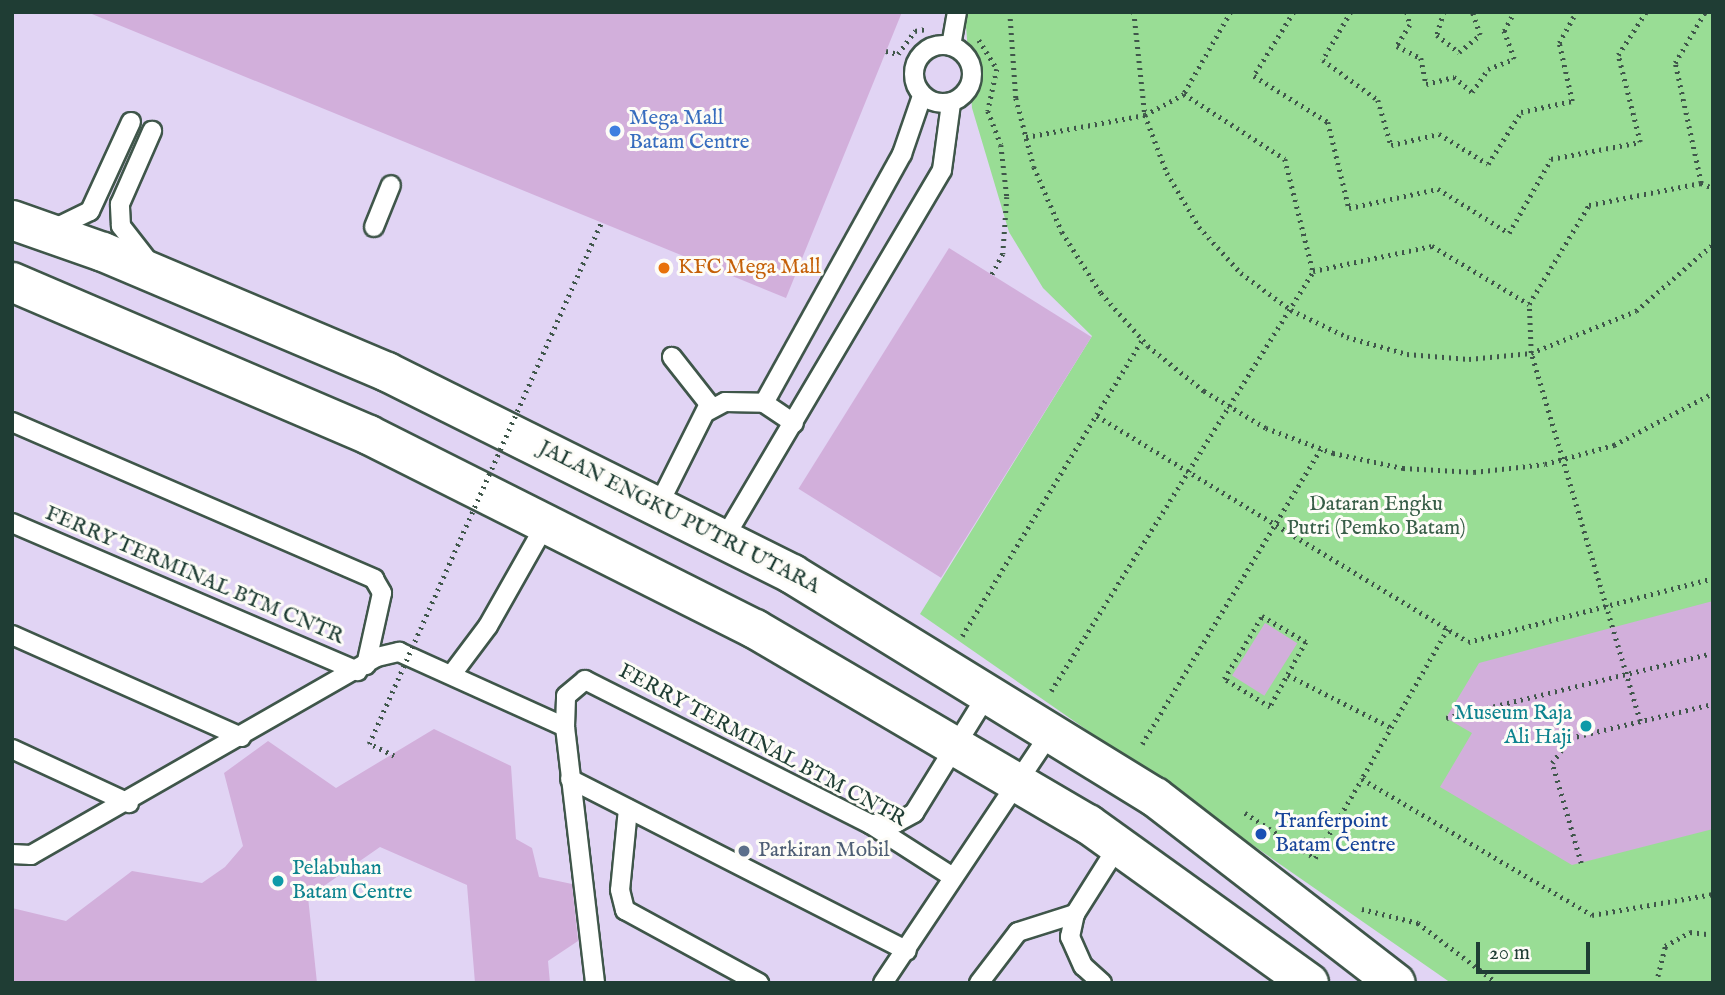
<!DOCTYPE html>
<style>
body{margin:0}
#map{position:relative;width:1725px;height:995px;overflow:hidden;background:#f3e3c8;font-family:"IM FELL English",serif}
div>[style]{position:absolute}
.built>*{inset:0;background:#e1d4f4;transform-origin:0 0}
.green>*{inset:0;background:#99dd95}
.building>*{inset:0;background:#d2afdb;transform-origin:0 0}
.path>*{height:4.5px;margin-top:-2.25px;transform-origin:0;background:repeating-linear-gradient(90deg,#3f564a 0 2px,transparent 0 7px)}
.roads{filter:drop-shadow(2px 0 #3f564a) drop-shadow(-2px 0 #3f564a) drop-shadow(0 2px #3f564a) drop-shadow(0 -2px #3f564a)}
.service>*{height:18px;margin:-9px;padding:0 9px;transform-origin:9px;border-radius:9px;background:#fff}
.service>.ring{margin:-9px;padding:0;box-sizing:content-box;background:none;border:18px solid #fff;border-radius:50%}
.secondary>*{height:38px;margin:-19px;padding:0 19px;transform-origin:19px;border-radius:19px;background:#fff}
.path-bridge>*{height:4.5px;margin-top:-2.25px;transform-origin:0;background:repeating-linear-gradient(90deg,#3f564a 0 2px,transparent 0 7px)}
.dots>*{width:19px;height:19px;translate:-50% -50%;box-sizing:border-box;border:4px solid #fdfcf7;border-radius:50%}
span{translate:-50% -50%;white-space:nowrap;text-align:center;line-height:1.15;-webkit-text-stroke:6px #fdfcf7;paint-order:stroke}
.shop-label{font-size:21px;color:#366cbe}
.left{translate:0 -50%;text-align:left}
.food-label{font-size:21px;color:#c56008}
.park-label{font-size:21px;color:#375d47}
.street-label{font-size:21px;color:#1f3d34}
.culture-label{font-size:21px;color:#0d838f}
.right{translate:-100% -50%;text-align:right}
.transit-label{font-size:21px;color:#164399}
.service-label{font-size:21px;color:#4e5e75}
.frame{position:absolute;inset:0;border:14px solid #1f3d34;pointer-events:none}
.scale{position:absolute;left:1476px;top:942px;width:114px;height:32px;box-sizing:border-box;border:4px solid #1f3d34;border-top:0;padding-left:9px;font-size:21px;line-height:24px;white-space:nowrap;color:#1f3d34;-webkit-text-stroke:5px #fdfcf7;paint-order:stroke}
</style>
<div id="map">
<div class="built">
<div style="left:12px;top:12px;width:1701px;height:971px"></div>
</div>
<div class="green">
<div style="clip-path:polygon(965px 12px,1713px 12px,1713px 983px,1451px 983px,920px 614px,1092px 336px,1043px 288px,1009px 232px,972px 108px)"></div>
</div>
<div class="building">
<div style="clip-path:polygon(87px 12px,902px 12px,786px 298px)"></div>
<div style="left:949px;top:248px;width:168px;height:284px;rotate:32deg"></div>
<div style="clip-path:polygon(1713px 601px,1713px 829px,1572px 865px,1440px 787px,1472px 733px,1446px 718px,1479px 663px)"></div>
<div style="left:1265px;top:623px;width:38px;height:62px;rotate:32deg"></div>
<div style="clip-path:polygon(434px 729px,511px 766px,516px 839px,532px 848px,539px 877px,572px 884px,578px 941px,548px 961px,550px 983px,475px 983px,467px 885px,380px 847px,308px 897px,317px 983px,12px 983px,12px 908px,66px 921px,132px 871px,202px 883px,225px 867px,243px 846px,224px 773px,268px 741px,336px 788px)"></div>
</div>
<div class="path">
<div style="left:1010px;top:12px;width:86px;rotate:86deg"></div>
<div style="left:1016px;top:98px;width:71px;rotate:75.4deg"></div>
<div style="left:1034px;top:167px;width:71px;rotate:66.7deg"></div>
<div style="left:1062px;top:232px;width:72px;rotate:57.4deg"></div>
<div style="left:1101px;top:293px;width:71px;rotate:48.4deg"></div>
<div style="left:1148px;top:346px;width:72px;rotate:38.8deg"></div>
<div style="left:1204px;top:391px;width:72px;rotate:30.8deg"></div>
<div style="left:1266px;top:428px;width:72px;rotate:20.5deg"></div>
<div style="left:1333px;top:453px;width:72px;rotate:12.1deg"></div>
<div style="left:1403px;top:468px;width:71px;rotate:3.2deg"></div>
<div style="left:1474px;top:472px;width:71px;rotate:-6.4deg"></div>
<div style="left:1545px;top:464px;width:72px;rotate:-15.4deg"></div>
<div style="left:1614px;top:445px;width:112px;rotate:-27.7deg"></div>
<div style="left:1134px;top:12px;width:104px;rotate:83.9deg"></div>
<div style="left:1145px;top:115px;width:62px;rotate:69.2deg"></div>
<div style="left:1167px;top:173px;width:63px;rotate:59.3deg"></div>
<div style="left:1199px;top:227px;width:62px;rotate:47.6deg"></div>
<div style="left:1241px;top:273px;width:62px;rotate:36.5deg"></div>
<div style="left:1291px;top:310px;width:62px;rotate:25.7deg"></div>
<div style="left:1347px;top:337px;width:62px;rotate:15.8deg"></div>
<div style="left:1407px;top:354px;width:62px;rotate:4.6deg"></div>
<div style="left:1469px;top:359px;width:62px;rotate:-5.5deg"></div>
<div style="left:1531px;top:353px;width:113px;rotate:-21.8deg"></div>
<div style="left:1636px;top:311px;width:102px;rotate:-41deg"></div>
<div style="left:1231px;top:12px;width:95px;rotate:119.8deg"></div>
<div style="left:1184px;top:94px;width:120px;rotate:32.8deg"></div>
<div style="left:1285px;top:159px;width:115px;rotate:76deg"></div>
<div style="left:1313px;top:271px;width:122px;rotate:-11.9deg"></div>
<div style="left:1432px;top:246px;width:113px;rotate:30.9deg"></div>
<div style="left:1294px;top:12px;width:75px;rotate:122deg"></div>
<div style="left:1254px;top:76px;width:87px;rotate:31.9deg"></div>
<div style="left:1328px;top:122px;width:89px;rotate:76.3deg"></div>
<div style="left:1349px;top:208px;width:91px;rotate:-12.1deg"></div>
<div style="left:1438px;top:189px;width:84px;rotate:31.8deg"></div>
<div style="left:1509px;top:233px;width:85px;rotate:-60.4deg"></div>
<div style="left:1551px;top:159px;width:91px;rotate:-10.8deg"></div>
<div style="left:1640px;top:142px;width:90px;rotate:-104.2deg"></div>
<div style="left:1618px;top:55px;width:51px;rotate:-56.9deg"></div>
<div style="left:1351px;top:12px;width:56px;rotate:120.3deg"></div>
<div style="left:1323px;top:60px;width:68px;rotate:36deg"></div>
<div style="left:1378px;top:100px;width:47px;rotate:73.9deg"></div>
<div style="left:1391px;top:145px;width:49px;rotate:-12.9deg"></div>
<div style="left:1439px;top:134px;width:57px;rotate:31.5deg"></div>
<div style="left:1488px;top:164px;width:62px;rotate:-57.6deg"></div>
<div style="left:1521px;top:112px;width:52px;rotate:-12.2deg"></div>
<div style="left:1572px;top:101px;width:59px;rotate:-102.6deg"></div>
<div style="left:1559px;top:43px;width:35px;rotate:-61deg"></div>
<div style="left:1407px;top:12px;width:13px;rotate:77deg"></div>
<div style="left:1410px;top:25px;width:25px;rotate:122deg"></div>
<div style="left:1397px;top:46px;width:27px;rotate:27deg"></div>
<div style="left:1421px;top:58px;width:26px;rotate:79deg"></div>
<div style="left:1426px;top:84px;width:29px;rotate:-14deg"></div>
<div style="left:1454px;top:77px;width:23px;rotate:40deg"></div>
<div style="left:1472px;top:92px;width:28px;rotate:-55deg"></div>
<div style="left:1488px;top:69px;width:28px;rotate:-21deg"></div>
<div style="left:1514px;top:59px;width:30px;rotate:-110deg"></div>
<div style="left:1504px;top:31px;width:21px;rotate:-62deg"></div>
<div style="left:1444px;top:12px;width:24px;rotate:107deg"></div>
<div style="left:1437px;top:35px;width:28px;rotate:38deg"></div>
<div style="left:1459px;top:52px;width:27px;rotate:-39deg"></div>
<div style="left:1480px;top:35px;width:24px;rotate:-109deg"></div>
<div style="left:979px;top:40px;width:34px;rotate:58deg"></div>
<div style="left:997px;top:69px;width:43px;rotate:102.1deg"></div>
<div style="left:988px;top:111px;width:36px;rotate:69deg"></div>
<div style="left:1001px;top:145px;width:52px;rotate:83.4deg"></div>
<div style="left:1007px;top:197px;width:57px;rotate:94deg"></div>
<div style="left:1003px;top:254px;width:24px;rotate:118deg"></div>
<div style="left:886px;top:51px;width:12px;rotate:14deg"></div>
<div style="left:898px;top:54px;width:29px;rotate:-54deg"></div>
<div style="left:915px;top:31px;width:11px;rotate:-10deg"></div>
<div style="left:1026px;top:137px;width:121px;rotate:-10.5deg"></div>
<div style="left:1145px;top:115px;width:44px;rotate:-28.3deg"></div>
<div style="left:1701px;top:183px;width:13px;rotate:23deg"></div>
<div style="left:1097px;top:416px;width:434px;rotate:31.3deg"></div>
<div style="left:1468px;top:642px;width:253px;rotate:-14.6deg"></div>
<div style="left:1262px;top:616px;width:51px;rotate:30.6deg"></div>
<div style="left:1306px;top:642px;width:74px;rotate:119deg"></div>
<div style="left:1270px;top:707px;width:54px;rotate:-148.7deg"></div>
<div style="left:1224px;top:679px;width:74px;rotate:-58.9deg"></div>
<div style="left:1448px;top:629px;width:173px;rotate:119.8deg"></div>
<div style="left:1362px;top:779px;width:267px;rotate:30.6deg"></div>
<div style="left:1592px;top:915px;width:123px;rotate:-9.8deg"></div>
<div style="left:962px;top:636px;width:346px;rotate:-58.7deg"></div>
<div style="left:1288px;top:675px;width:114px;rotate:27deg"></div>
<div style="left:1051px;top:691px;width:495px;rotate:-58deg"></div>
<div style="left:1446px;top:718px;width:275px;rotate:-13.7deg"></div>
<div style="left:1640px;top:721px;width:384px;rotate:-106.5deg"></div>
<div style="left:1531px;top:353px;width:49px;rotate:-92.3deg"></div>
<div style="left:1529px;top:304px;width:116px;rotate:-58.8deg"></div>
<div style="left:1589px;top:205px;width:114px;rotate:-11.1deg"></div>
<div style="left:1701px;top:183px;width:123px;rotate:-102.2deg"></div>
<div style="left:1675px;top:63px;width:59px;rotate:-59.5deg"></div>
<div style="left:1142px;top:744px;width:345px;rotate:-58.8deg"></div>
<div style="left:1245px;top:813px;width:83px;rotate:32.7deg"></div>
<div style="left:1315px;top:858px;width:92px;rotate:-59.3deg"></div>
<div style="left:1581px;top:863px;width:104px;rotate:-106.2deg"></div>
<div style="left:1552px;top:763px;width:31px;rotate:-54deg"></div>
<div style="left:1570px;top:738px;width:147px;rotate:-13.4deg"></div>
<div style="left:1362px;top:909px;width:58px;rotate:14deg"></div>
<div style="left:1418px;top:923px;width:99px;rotate:37.2deg"></div>
<div style="left:1656px;top:983px;width:38px;rotate:-76deg"></div>
<div style="left:1665px;top:946px;width:29px;rotate:-29deg"></div>
<div style="left:1690px;top:932px;width:23px;rotate:7deg"></div>
</div>
<div class="roads">
<div class="service">
<div class="ring" style="left:914px;top:45px;width:40px;height:40px"></div>
<div style="left:951px;top:46px;width:35px;rotate:-80deg"></div>
<div style="left:374px;top:227px;width:45px;rotate:-68deg"></div>
<div style="left:53px;top:229px;width:41px;rotate:-25.9deg"></div>
<div style="left:90px;top:211px;width:98px;rotate:-65.3deg"></div>
<div style="left:149px;top:262px;width:46px;rotate:-127.9deg"></div>
<div style="left:121px;top:226px;width:22px;rotate:-93deg"></div>
<div style="left:120px;top:204px;width:80px;rotate:-66.3deg"></div>
<div style="left:764px;top:403px;width:285px;rotate:-61deg"></div>
<div style="left:902px;top:154px;width:61px;rotate:-71deg"></div>
<div style="left:708px;top:411px;width:19px;rotate:-28deg"></div>
<div style="left:725px;top:402px;width:39px;rotate:1deg"></div>
<div style="left:764px;top:403px;width:36px;rotate:34deg"></div>
<div style="left:12px;top:422px;width:395px;rotate:23.4deg"></div>
<div style="left:374px;top:579px;width:16px;rotate:60deg"></div>
<div style="left:382px;top:593px;width:74px;rotate:102.5deg"></div>
<div style="left:659px;top:504px;width:112px;rotate:-63.4deg"></div>
<div style="left:709px;top:404px;width:60px;rotate:-128.2deg"></div>
<div style="left:12px;top:523px;width:376px;rotate:23.2deg"></div>
<div style="left:725px;top:537px;width:426px;rotate:-59.4deg"></div>
<div style="left:942px;top:170px;width:68px;rotate:-82.3deg"></div>
<div style="left:12px;top:635px;width:251px;rotate:24deg"></div>
<div style="left:452px;top:674px;width:60px;rotate:-53.1deg"></div>
<div style="left:488px;top:626px;width:122px;rotate:-60.5deg"></div>
<div style="left:565px;top:727px;width:31px;rotate:-88deg"></div>
<div style="left:566px;top:696px;width:25px;rotate:-40deg"></div>
<div style="left:585px;top:680px;width:319px;rotate:26.8deg"></div>
<div style="left:870px;top:824px;width:98px;rotate:32.6deg"></div>
<div style="left:12px;top:749px;width:129px;rotate:24.8deg"></div>
<div style="left:570px;top:779px;width:378px;rotate:27deg"></div>
<div style="left:628px;top:809px;width:81px;rotate:95.6deg"></div>
<div style="left:620px;top:890px;width:21px;rotate:76deg"></div>
<div style="left:625px;top:910px;width:153px;rotate:28.6deg"></div>
<div style="left:870px;top:824px;width:26px;rotate:-2deg"></div>
<div style="left:896px;top:823px;width:21px;rotate:-29deg"></div>
<div style="left:914px;top:813px;width:141px;rotate:-58.3deg"></div>
<div style="left:12px;top:854px;width:19px;rotate:3deg"></div>
<div style="left:31px;top:855px;width:399px;rotate:-29.8deg"></div>
<div style="left:377px;top:657px;width:23px;rotate:-13deg"></div>
<div style="left:399px;top:652px;width:182px;rotate:24.3deg"></div>
<div style="left:565px;top:727px;width:258px;rotate:83.3deg"></div>
<div style="left:883px;top:983px;width:302px;rotate:-56.2deg"></div>
<div style="left:979px;top:983px;width:64px;rotate:-52.6deg"></div>
<div style="left:1018px;top:932px;width:60px;rotate:-17.5deg"></div>
<div style="left:1102px;top:983px;width:25px;rotate:-138deg"></div>
<div style="left:1083px;top:966px;width:32px;rotate:-114deg"></div>
<div style="left:1070px;top:937px;width:24px;rotate:-78deg"></div>
<div style="left:1075px;top:914px;width:80px;rotate:-57.7deg"></div>
</div>
<div class="secondary">
<div style="left:12px;top:220px;width:96px;rotate:19.4deg"></div>
<div style="left:103px;top:252px;width:308px;rotate:22.9deg"></div>
<div style="left:387px;top:372px;width:453px;rotate:26.5deg"></div>
<div style="left:792px;top:574px;width:426px;rotate:31.6deg"></div>
<div style="left:1155px;top:797px;width:304px;rotate:37.7deg"></div>
<div style="left:12px;top:282px;width:388px;rotate:23.2deg"></div>
<div style="left:369px;top:435px;width:432px;rotate:26.7deg"></div>
<div style="left:755px;top:629px;width:386px;rotate:30.4deg"></div>
<div style="left:1088px;top:824px;width:272px;rotate:35.7deg"></div>
</div>
</div>
<div class="path-bridge">
<div style="left:394px;top:756px;width:28px;rotate:-154deg"></div>
<div style="left:369px;top:744px;width:570px;rotate:-66deg"></div>
</div>
<div class="dots">
<div style="left:615px;top:131px;background:#3f7fe0"></div>
<div style="left:664px;top:268px;background:#e8710a"></div>
<div style="left:1586px;top:726px;background:#0f9aa8"></div>
<div style="left:1261px;top:834px;background:#1a4fb4"></div>
<div style="left:744px;top:851px;background:#5c6f8a"></div>
<div style="left:278px;top:881px;background:#0f9aa8"></div>
</div>
<div class="shop-label">
<span class="left" style="left:629px;top:131px">Mega Mall<br>Batam Centre</span>
</div>
<div class="food-label">
<span class="left" style="left:678px;top:268px">KFC Mega Mall</span>
</div>
<div class="park-label">
<span style="left:1376px;top:517px">Dataran Engku<br>Putri (Pemko Batam)</span>
</div>
<div class="street-label">
<span style="left:679px;top:518px;rotate:27deg">JALAN ENGKU PUTRI UTARA</span>
<span style="left:194px;top:576px;rotate:23deg">FERRY TERMINAL BTM CNTR</span>
<span style="left:762px;top:746px;rotate:28deg">FERRY TERMINAL BTM CNTR</span>
</div>
<div class="culture-label">
<span class="right" style="left:1572px;top:726px">Museum Raja<br>Ali Haji</span>
<span class="left" style="left:292px;top:881px">Pelabuhan<br>Batam Centre</span>
</div>
<div class="transit-label">
<span class="left" style="left:1275px;top:834px">Tranferpoint<br>Batam Centre</span>
</div>
<div class="service-label">
<span class="left" style="left:758px;top:851px">Parkiran Mobil</span>
</div>
<div class="frame"></div>
<div class="scale">20 m</div>
</div>
